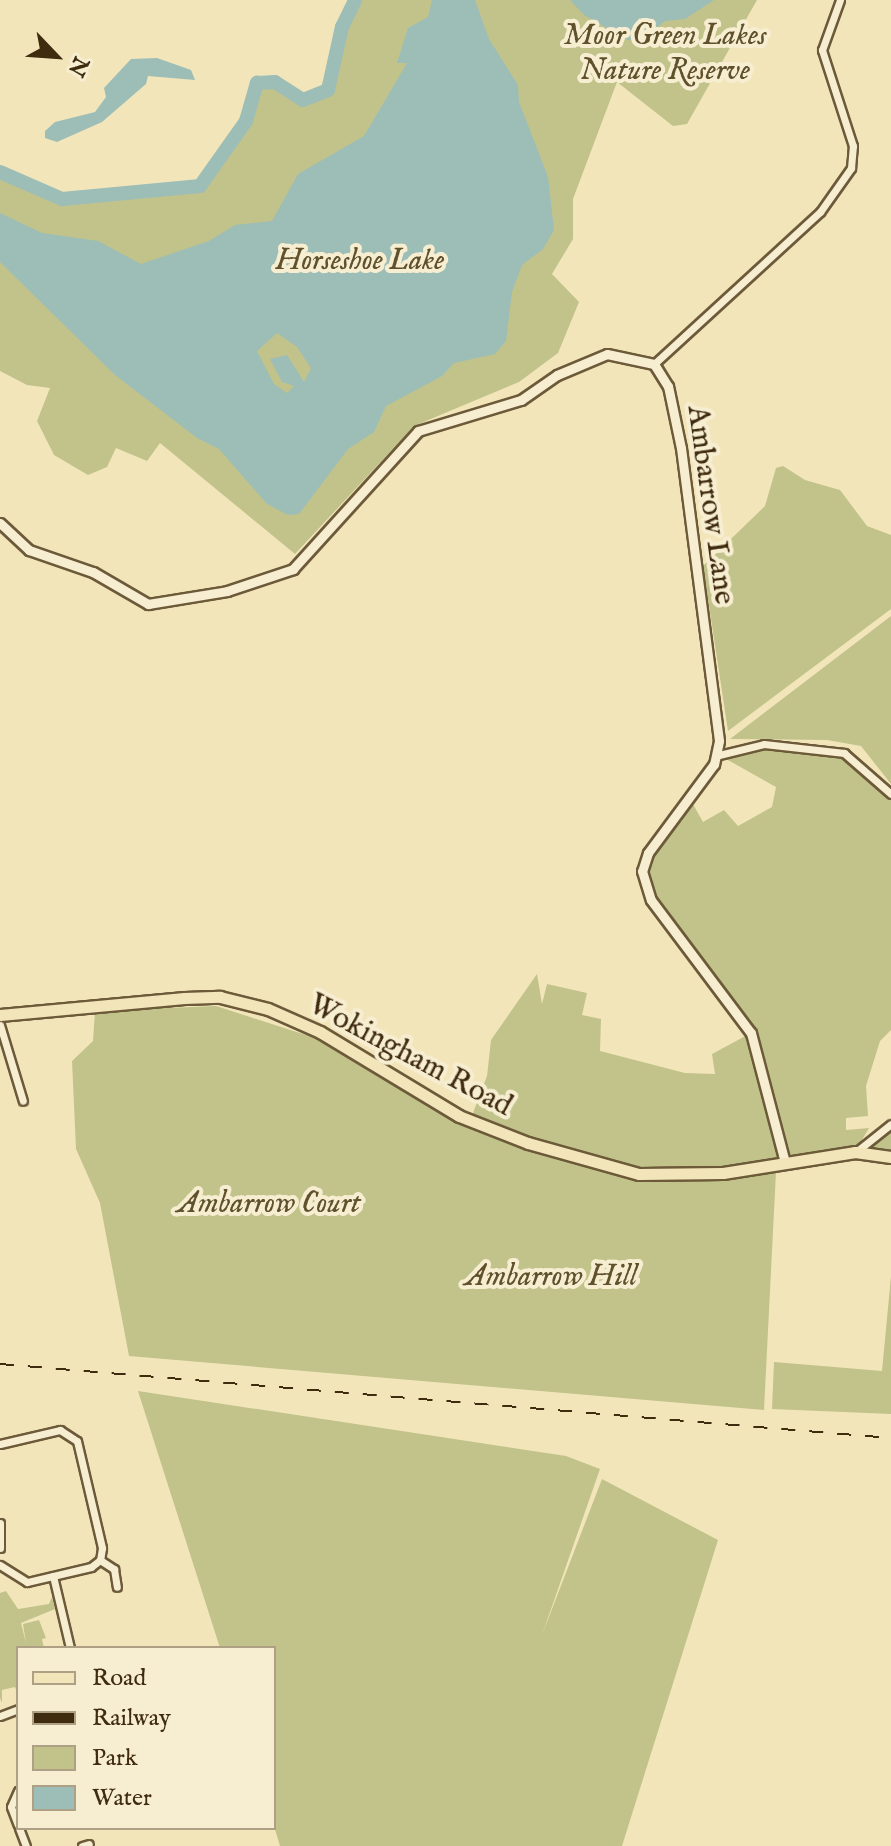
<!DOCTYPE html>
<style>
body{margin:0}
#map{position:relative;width:891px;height:1846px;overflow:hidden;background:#f3e5ba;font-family:"IM FELL English",serif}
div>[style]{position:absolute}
.green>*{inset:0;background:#c1c38b}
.water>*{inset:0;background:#9dbdb7}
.river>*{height:14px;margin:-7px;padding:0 7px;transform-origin:7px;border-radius:7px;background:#9dbdb7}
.roads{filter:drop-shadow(2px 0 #6c5a39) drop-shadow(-2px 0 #6c5a39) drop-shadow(0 2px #6c5a39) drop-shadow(0 -2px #6c5a39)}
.minor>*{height:7px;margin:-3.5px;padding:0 3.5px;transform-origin:3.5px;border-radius:3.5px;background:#f7eed2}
.tertiary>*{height:9px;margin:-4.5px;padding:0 4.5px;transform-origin:4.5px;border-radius:4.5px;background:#f7eed2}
.primary>*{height:11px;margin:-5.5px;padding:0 5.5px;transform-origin:5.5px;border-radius:5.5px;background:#f3e5ba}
.rail>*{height:2px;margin-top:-1px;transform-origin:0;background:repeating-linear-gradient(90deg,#3f2b0e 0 14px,transparent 0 28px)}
span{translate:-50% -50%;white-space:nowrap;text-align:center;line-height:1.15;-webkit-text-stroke:8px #f7eed2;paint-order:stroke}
.park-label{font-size:30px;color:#60512d;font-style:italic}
.street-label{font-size:30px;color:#3f2b0e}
.legend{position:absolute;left:16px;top:1646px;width:260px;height:184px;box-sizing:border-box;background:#f7eed2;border:2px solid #ada084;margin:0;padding:10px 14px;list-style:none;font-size:24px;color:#3f2b0e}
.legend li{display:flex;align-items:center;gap:16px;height:40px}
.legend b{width:40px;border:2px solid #ada084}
.north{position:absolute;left:16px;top:16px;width:80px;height:80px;-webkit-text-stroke:6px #f7eed2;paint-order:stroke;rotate:115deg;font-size:22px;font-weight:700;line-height:32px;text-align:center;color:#3f2b0e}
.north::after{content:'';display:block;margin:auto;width:28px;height:36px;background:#3f2b0e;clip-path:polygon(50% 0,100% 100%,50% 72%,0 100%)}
</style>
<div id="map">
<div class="green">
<div style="clip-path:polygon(352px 0,757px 0,687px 124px,673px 126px,617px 82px,573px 199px,573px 239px,552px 274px,579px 302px,558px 353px,519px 382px,414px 426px,295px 554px,160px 443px,147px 461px,116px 448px,107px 467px,88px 475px,54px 455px,37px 421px,50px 388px,27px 385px,0 371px,0 171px,59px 196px,200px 185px,244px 120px,256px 82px,275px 79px,302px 98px,326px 88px,340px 26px)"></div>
<div style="clip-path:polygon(783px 466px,805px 480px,840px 490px,867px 526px,891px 535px,891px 609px,728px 731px,703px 566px,765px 506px,776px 468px)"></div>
<div style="clip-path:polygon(891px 616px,891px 784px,861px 746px,827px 740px,730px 739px)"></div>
<div style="clip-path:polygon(764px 744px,844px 753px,891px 794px,891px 1030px,880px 1041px,866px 1086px,868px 1116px,846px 1118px,846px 1130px,869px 1128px,856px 1150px,891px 1124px,891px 1157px,855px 1152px,723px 1173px,639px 1174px,470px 1121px,487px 1076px,491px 1040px,537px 974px,542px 1004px,547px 984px,587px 993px,582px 1015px,601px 1019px,600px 1051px,685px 1073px,715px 1074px,712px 1054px,751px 1033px,651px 900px,642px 871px,648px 853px,689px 797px,703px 822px,724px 810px,738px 826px,772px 807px,776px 787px,719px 755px)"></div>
<div style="clip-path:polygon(216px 1006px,312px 1037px,424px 1103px,525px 1149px,638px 1180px,690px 1182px,776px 1172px,764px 1410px,129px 1356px,100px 1203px,76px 1149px,72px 1061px,93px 1041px,95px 1011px)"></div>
<div style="clip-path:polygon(891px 1276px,891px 1414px,772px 1409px,774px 1362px,882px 1371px)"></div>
<div style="clip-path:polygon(138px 1391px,566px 1456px,600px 1469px,542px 1635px,602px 1479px,718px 1540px,622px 1846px,280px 1846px,274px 1826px,274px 1648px,220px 1648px)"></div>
<div style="clip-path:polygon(6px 1591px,18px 1609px,49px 1604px,52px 1597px,55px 1609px,21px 1623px,26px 1643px,23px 1624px,39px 1620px,46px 1638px,42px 1639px,44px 1648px,18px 1648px,18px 1695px,15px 1687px,2px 1690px,2px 1703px,0 1698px,0 1593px)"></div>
</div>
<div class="water">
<div style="clip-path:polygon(evenodd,432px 0,475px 0,489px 39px,518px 85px,519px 102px,548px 177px,554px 230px,543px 249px,522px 265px,512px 292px,506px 341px,495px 354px,454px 363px,442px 376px,386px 406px,374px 432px,348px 449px,299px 514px,288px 515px,267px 504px,219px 449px,197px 438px,115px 375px,0 262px,0 213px,42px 233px,98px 241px,141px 264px,209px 241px,235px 225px,272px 221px,298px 174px,364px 136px,407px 63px,397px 63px,408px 28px,428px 17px,432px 0,277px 333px,297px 347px,311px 368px,304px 382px,287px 355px,270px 359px,282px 382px,294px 386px,287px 393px,274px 384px,257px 351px,277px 333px)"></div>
<div style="clip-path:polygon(570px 0,714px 0,685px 19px,665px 21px,643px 38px,628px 40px,584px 15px)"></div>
<div style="clip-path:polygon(157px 58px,191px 70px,195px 80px,148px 76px,146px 84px,102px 122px,57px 142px,45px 138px,45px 131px,55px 122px,95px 112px,106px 97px,104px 88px,131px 59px)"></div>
</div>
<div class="river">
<div style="left:0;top:172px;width:68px;rotate:23.5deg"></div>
<div style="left:62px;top:199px;width:139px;rotate:-5.4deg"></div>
<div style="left:200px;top:186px;width:80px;rotate:-54.7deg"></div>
<div style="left:246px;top:121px;width:40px;rotate:-74deg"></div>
<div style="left:257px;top:83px;width:18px;rotate:-3deg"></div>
<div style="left:275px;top:82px;width:33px;rotate:33deg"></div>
<div style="left:303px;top:100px;width:27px;rotate:-22deg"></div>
<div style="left:328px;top:90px;width:65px;rotate:-77.5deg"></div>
<div style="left:342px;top:27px;width:30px;rotate:-64deg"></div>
</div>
<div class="roads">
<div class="minor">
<div style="left:654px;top:364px;width:225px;rotate:-42.5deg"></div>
<div style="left:820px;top:212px;width:54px;rotate:-54.8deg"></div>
<div style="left:851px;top:168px;width:22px;rotate:-85deg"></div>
<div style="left:853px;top:146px;width:101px;rotate:-107.9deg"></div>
<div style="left:822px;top:50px;width:53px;rotate:-70.2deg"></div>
<div style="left:719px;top:755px;width:46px;rotate:-13.7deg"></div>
<div style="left:764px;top:744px;width:81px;rotate:6.4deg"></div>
<div style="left:844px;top:753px;width:62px;rotate:41.1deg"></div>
<div style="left:0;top:1025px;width:79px;rotate:73.2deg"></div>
<div style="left:857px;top:1151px;width:43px;rotate:-38.5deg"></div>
<div style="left:0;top:1444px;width:62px;rotate:-13.1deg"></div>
<div style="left:60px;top:1430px;width:20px;rotate:33deg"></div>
<div style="left:77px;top:1441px;width:110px;rotate:76.8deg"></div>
<div style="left:102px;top:1548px;width:12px;rotate:99deg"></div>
<div style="left:100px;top:1560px;width:11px;rotate:142deg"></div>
<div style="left:91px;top:1567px;width:66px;rotate:166.8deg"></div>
<div style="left:27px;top:1582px;width:32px;rotate:-148deg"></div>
<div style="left:0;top:1523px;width:25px;rotate:90deg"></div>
<div style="left:100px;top:1560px;width:17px;rotate:33deg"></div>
<div style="left:114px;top:1569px;width:18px;rotate:81deg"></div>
<div style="left:53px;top:1576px;width:74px;rotate:76.7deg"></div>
<div style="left:0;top:1716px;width:19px;rotate:-21deg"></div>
<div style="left:18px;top:1791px;width:17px;rotate:114deg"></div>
<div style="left:11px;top:1807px;width:19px;rotate:69deg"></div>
<div style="left:19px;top:1828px;width:19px;rotate:69deg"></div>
<div style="left:82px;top:1846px;width:7px;rotate:-16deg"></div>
</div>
<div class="tertiary">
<div style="left:0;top:523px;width:40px;rotate:43deg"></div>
<div style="left:29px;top:550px;width:68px;rotate:19deg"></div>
<div style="left:93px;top:572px;width:64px;rotate:30.2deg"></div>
<div style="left:148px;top:604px;width:80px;rotate:-9.3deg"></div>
<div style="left:227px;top:591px;width:70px;rotate:-18.4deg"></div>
<div style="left:293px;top:569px;width:186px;rotate:-47.8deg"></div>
<div style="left:418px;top:431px;width:108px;rotate:-16.8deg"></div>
<div style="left:521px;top:400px;width:44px;rotate:-34.8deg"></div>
<div style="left:557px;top:375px;width:54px;rotate:-22.8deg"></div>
<div style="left:607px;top:354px;width:48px;rotate:12deg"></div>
<div style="left:654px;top:364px;width:26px;rotate:58deg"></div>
<div style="left:668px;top:386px;width:63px;rotate:78.2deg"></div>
<div style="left:681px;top:448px;width:295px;rotate:82.6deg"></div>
<div style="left:719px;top:741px;width:24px;rotate:102deg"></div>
<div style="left:714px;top:764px;width:111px;rotate:126.6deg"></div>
<div style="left:648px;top:853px;width:19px;rotate:108deg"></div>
<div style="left:642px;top:871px;width:30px;rotate:73deg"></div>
<div style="left:651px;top:900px;width:166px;rotate:53.1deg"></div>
<div style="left:751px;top:1033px;width:134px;rotate:75.3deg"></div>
</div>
<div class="primary">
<div style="left:0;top:1015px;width:185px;rotate:-5.3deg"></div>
<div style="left:184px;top:998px;width:36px;rotate:-2deg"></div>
<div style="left:220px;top:997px;width:49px;rotate:14deg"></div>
<div style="left:268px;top:1009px;width:57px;rotate:23.9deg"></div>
<div style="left:320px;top:1032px;width:162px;rotate:31.1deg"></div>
<div style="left:459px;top:1116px;width:74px;rotate:21.4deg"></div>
<div style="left:528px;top:1143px;width:115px;rotate:15.6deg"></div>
<div style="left:639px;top:1174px;width:84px;rotate:-0.7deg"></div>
<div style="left:723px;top:1173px;width:134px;rotate:-9deg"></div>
<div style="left:855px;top:1152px;width:36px;rotate:8deg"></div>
</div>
</div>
<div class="rail">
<div style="left:0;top:1364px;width:894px;rotate:4.75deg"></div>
</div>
<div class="park-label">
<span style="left:665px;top:53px">Moor Green Lakes<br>Nature Reserve</span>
<span style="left:360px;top:261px">Horseshoe Lake</span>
<span style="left:269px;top:1204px">Ambarrow Court</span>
<span style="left:551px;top:1277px">Ambarrow Hill</span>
</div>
<div class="street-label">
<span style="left:710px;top:505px;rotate:82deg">Ambarrow Lane</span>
<span style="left:410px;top:1056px;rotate:28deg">Wokingham Road</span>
</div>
<ul class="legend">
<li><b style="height:10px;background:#f3e5ba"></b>Road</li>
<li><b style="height:10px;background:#3f2b0e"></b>Railway</li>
<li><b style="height:22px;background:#c1c38b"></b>Park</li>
<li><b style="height:22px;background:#9dbdb7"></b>Water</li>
</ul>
<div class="north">N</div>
</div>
